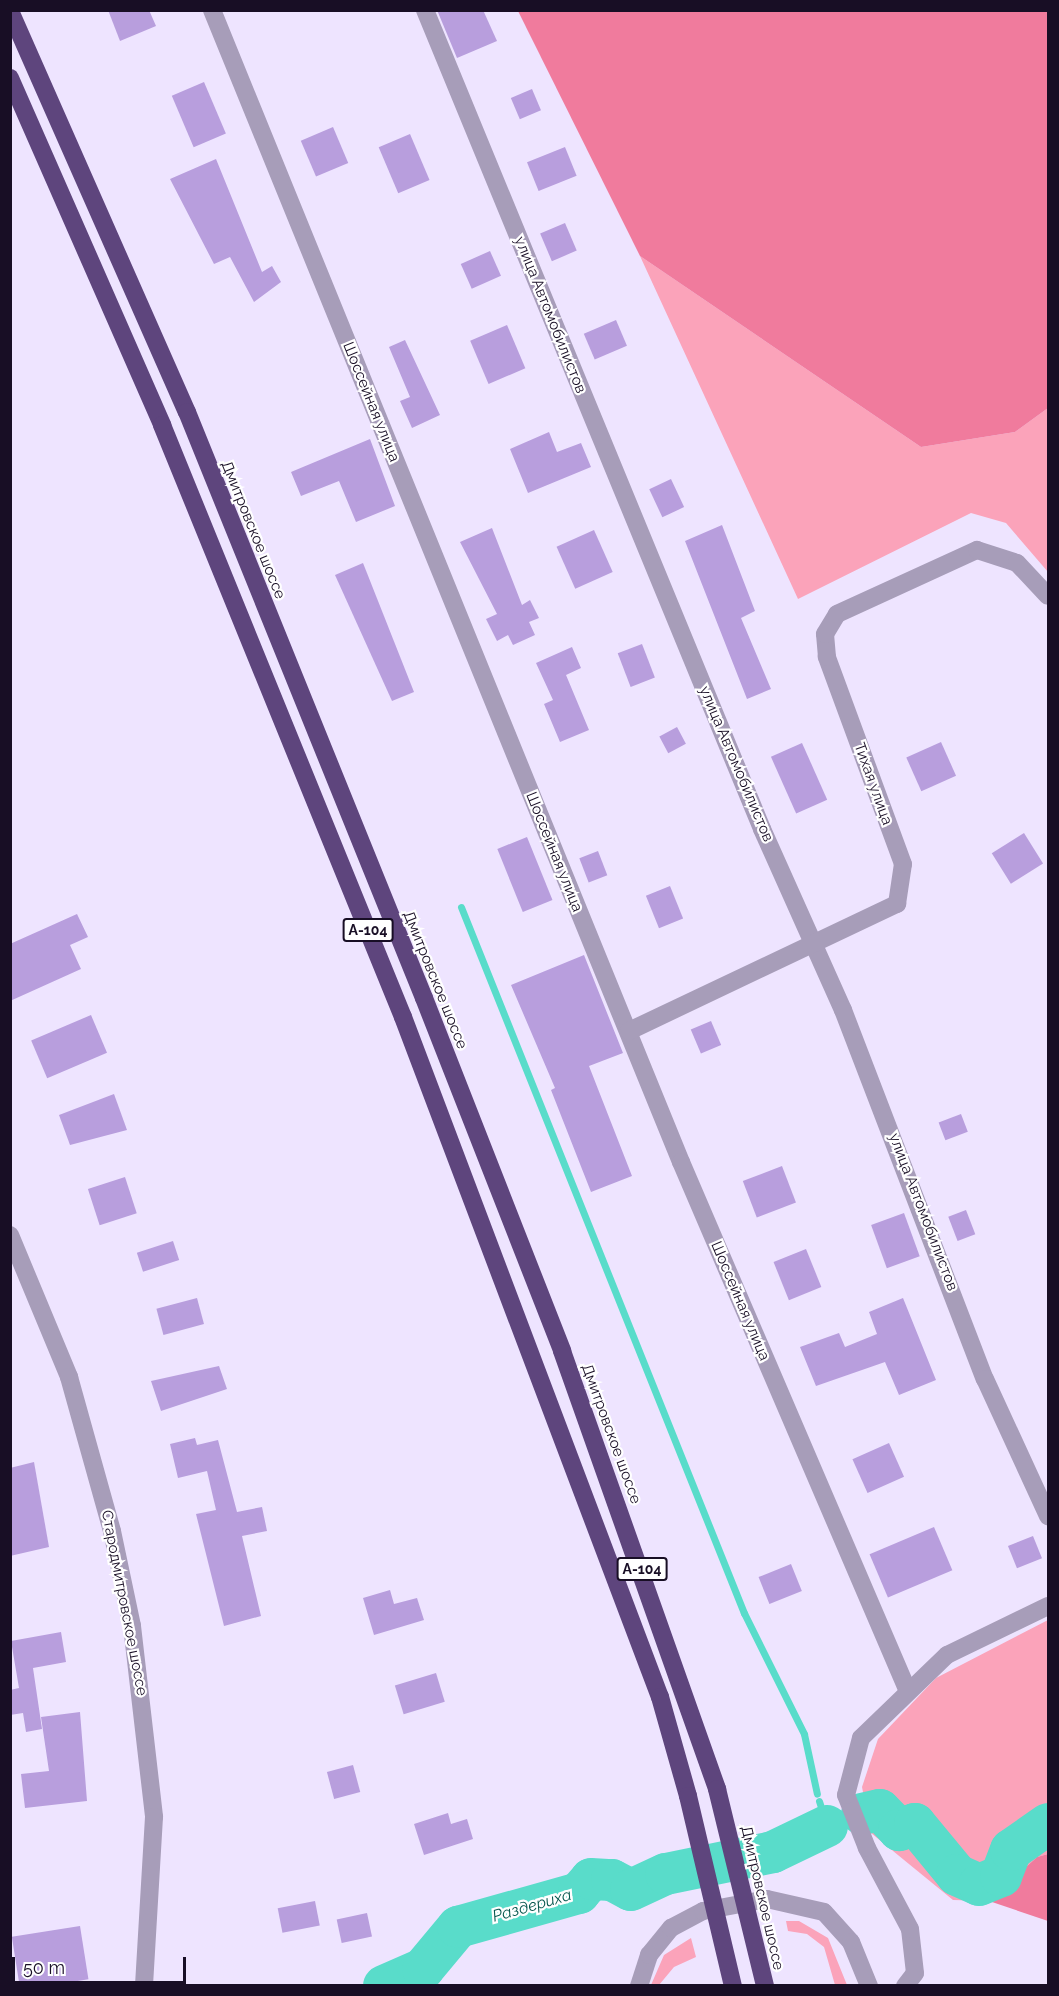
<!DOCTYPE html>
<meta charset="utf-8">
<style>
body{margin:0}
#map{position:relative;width:1059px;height:1996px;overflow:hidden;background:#eee4ff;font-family:Raleway,sans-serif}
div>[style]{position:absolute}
.green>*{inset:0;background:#fba3ba}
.forest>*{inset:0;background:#f07b9d}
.stream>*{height:7px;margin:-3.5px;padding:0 3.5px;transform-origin:3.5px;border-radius:3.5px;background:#59dcca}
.river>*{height:42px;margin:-21px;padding:0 21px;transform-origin:21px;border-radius:21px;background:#59dcca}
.building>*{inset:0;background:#b89edd;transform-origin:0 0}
.minor>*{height:18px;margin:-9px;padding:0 9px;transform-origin:9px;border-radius:9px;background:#a79db9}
.highway>*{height:18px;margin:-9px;padding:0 9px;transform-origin:9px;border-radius:9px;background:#5e457d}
.highway-bridge>*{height:18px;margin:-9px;padding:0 9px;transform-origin:9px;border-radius:9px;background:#5e457d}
span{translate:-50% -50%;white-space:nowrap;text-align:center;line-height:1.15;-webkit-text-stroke:4.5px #fff;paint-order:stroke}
.shield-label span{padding:2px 4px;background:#fff;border:2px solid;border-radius:4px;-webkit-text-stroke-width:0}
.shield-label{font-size:14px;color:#180e25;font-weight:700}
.street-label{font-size:15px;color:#180e25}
.water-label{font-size:16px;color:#05564d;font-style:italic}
.frame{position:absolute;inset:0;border:12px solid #180e25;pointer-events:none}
.scale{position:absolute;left:12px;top:1957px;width:174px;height:27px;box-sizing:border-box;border:3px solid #180e25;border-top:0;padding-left:8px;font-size:18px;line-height:21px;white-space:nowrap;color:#180e25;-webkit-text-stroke:4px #fff;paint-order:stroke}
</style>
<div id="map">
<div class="green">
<div style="clip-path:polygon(640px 256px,921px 447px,1015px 432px,1048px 408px,1048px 572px,1006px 523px,971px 513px,798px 599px)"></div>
<div style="clip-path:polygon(1048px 1620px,1048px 1854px,1037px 1857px,989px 1901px,953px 1900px,871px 1833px,862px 1787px,878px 1739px,936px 1678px)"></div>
<div style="clip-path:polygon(786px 1921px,799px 1921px,828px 1938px,847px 1985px,835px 1985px,824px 1947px,807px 1934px,788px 1931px)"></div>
<div style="clip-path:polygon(691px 1938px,696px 1957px,674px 1967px,659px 1985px,651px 1985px,664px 1955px)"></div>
</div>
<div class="forest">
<div style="clip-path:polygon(518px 11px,1048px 11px,1048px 408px,1015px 432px,921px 447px,640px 256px)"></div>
<div style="clip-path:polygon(1048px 1854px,1048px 1921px,989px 1901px,1037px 1857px)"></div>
</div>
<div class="stream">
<div style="left:461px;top:907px;width:761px;rotate:68.16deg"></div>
<div style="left:744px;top:1613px;width:135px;rotate:63.6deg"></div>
<div style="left:804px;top:1734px;width:61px;rotate:77.8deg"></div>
<div style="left:819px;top:1801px;width:26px;rotate:72deg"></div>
</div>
<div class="river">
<div style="left:862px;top:1814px;width:18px;rotate:-13deg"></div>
<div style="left:880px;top:1810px;width:28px;rotate:46deg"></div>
<div style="left:899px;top:1830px;width:17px;rotate:-21deg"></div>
<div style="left:915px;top:1824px;width:66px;rotate:50.5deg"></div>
<div style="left:957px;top:1875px;width:24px;rotate:24deg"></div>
<div style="left:979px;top:1885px;width:24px;rotate:-22deg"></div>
<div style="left:1001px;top:1876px;width:28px;rotate:-69deg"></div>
<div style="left:1011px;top:1850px;width:45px;rotate:-35.1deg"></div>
<div style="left:384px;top:1986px;width:43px;rotate:-23.6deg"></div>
<div style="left:423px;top:1969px;width:55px;rotate:-50.2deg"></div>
<div style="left:458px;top:1927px;width:126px;rotate:-15.7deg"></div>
<div style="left:579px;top:1893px;width:18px;rotate:-49deg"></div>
<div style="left:591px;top:1879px;width:21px;rotate:3deg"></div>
<div style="left:612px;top:1880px;width:21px;rotate:28deg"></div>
<div style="left:631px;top:1890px;width:38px;rotate:-25deg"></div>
<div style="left:666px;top:1874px;width:109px;rotate:-11.6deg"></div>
<div style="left:773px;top:1852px;width:60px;rotate:-25.7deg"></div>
</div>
<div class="building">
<div style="clip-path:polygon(108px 10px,149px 10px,156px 26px,120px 41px)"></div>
<div style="clip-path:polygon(437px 10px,483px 10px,497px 41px,457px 58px)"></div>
<div style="left:204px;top:82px;width:56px;height:35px;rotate:67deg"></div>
<div style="left:532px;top:89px;width:23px;height:23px;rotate:67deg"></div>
<div style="left:333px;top:127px;width:39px;height:35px;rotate:67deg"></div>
<div style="left:410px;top:134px;width:50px;height:34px;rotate:67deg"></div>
<div style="left:565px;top:147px;width:31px;height:41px;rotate:68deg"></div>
<div style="clip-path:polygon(216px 159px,262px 272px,272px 266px,281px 282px,254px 302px,230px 257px,214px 264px,170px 179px)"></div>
<div style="left:565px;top:223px;width:30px;height:27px;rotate:67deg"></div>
<div style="left:490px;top:251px;width:27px;height:32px;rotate:66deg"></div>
<div style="left:616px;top:320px;width:28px;height:35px;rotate:67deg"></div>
<div style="left:507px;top:325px;width:47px;height:40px;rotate:67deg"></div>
<div style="clip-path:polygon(405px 340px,440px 415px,412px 428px,400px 401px,410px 397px,389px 347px)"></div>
<div style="clip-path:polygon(549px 432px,557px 452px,581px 443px,591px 467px,528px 493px,510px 449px)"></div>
<div style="clip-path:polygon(370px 439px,395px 506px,356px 522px,339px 481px,301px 496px,291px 472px)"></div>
<div style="left:671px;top:479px;width:31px;height:24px;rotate:65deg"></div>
<div style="clip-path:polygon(722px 525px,755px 611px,741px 618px,771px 689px,747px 699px,685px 541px)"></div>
<div style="clip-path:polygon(492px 528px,522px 605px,530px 600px,539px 618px,529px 622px,535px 635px,513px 645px,508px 635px,497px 641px,486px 619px,497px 614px,460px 542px)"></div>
<div style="left:594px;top:530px;width:46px;height:41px;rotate:66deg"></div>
<div style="clip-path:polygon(363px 563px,414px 692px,392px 701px,335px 575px)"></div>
<div style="left:642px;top:644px;width:36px;height:26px;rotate:69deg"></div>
<div style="clip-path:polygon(572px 647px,581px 668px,566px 675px,589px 730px,560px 742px,544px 704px,553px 700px,536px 663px)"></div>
<div style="left:677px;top:727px;width:19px;height:20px;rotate:62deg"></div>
<div style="left:941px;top:742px;width:37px;height:38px;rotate:66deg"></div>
<div style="left:802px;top:743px;width:62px;height:34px;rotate:66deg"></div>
<div style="left:1024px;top:833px;width:36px;height:38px;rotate:58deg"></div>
<div style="left:527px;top:837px;width:68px;height:32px;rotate:68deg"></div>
<div style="left:598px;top:851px;width:26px;height:20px;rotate:69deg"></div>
<div style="left:670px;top:886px;width:35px;height:26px;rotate:68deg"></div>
<div style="clip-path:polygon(77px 914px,88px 937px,70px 945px,81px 969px,10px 1001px,10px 944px)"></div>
<div style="clip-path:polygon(584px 955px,623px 1053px,589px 1066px,632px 1176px,591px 1192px,551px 1090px,555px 1088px,511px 985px)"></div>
<div style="left:91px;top:1015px;width:41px;height:65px;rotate:67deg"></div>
<div style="left:711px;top:1021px;width:26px;height:22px;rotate:67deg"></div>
<div style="clip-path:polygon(114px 1094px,127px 1130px,70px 1145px,59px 1115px)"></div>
<div style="left:961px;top:1114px;width:19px;height:24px;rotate:69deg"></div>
<div style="left:782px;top:1166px;width:39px;height:42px;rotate:69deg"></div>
<div style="left:125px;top:1177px;width:38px;height:39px;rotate:72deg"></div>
<div style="left:966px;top:1210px;width:26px;height:19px;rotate:69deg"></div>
<div style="left:904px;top:1213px;width:46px;height:35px;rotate:70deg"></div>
<div style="left:173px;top:1241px;width:20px;height:38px;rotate:72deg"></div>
<div style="left:806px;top:1249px;width:41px;height:35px;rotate:68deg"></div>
<div style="left:197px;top:1298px;width:27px;height:42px;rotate:75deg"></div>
<div style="clip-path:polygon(903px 1298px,936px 1380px,899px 1395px,885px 1362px,816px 1386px,800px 1347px,839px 1333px,845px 1347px,877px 1334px,869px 1312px)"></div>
<div style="clip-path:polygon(219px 1366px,227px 1389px,161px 1411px,151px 1381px)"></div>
<div style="clip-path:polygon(195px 1438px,197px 1445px,218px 1440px,237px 1512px,262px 1507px,267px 1531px,242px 1536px,261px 1616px,224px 1626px,196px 1514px,216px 1510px,207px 1471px,178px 1478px,170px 1444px)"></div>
<div style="left:889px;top:1443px;width:37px;height:40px;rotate:66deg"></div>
<div style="clip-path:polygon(34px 1462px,49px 1547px,10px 1556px,10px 1468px)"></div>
<div style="left:934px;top:1527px;width:47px;height:70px;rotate:67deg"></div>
<div style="left:1033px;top:1536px;width:24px;height:27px;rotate:68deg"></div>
<div style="left:791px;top:1564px;width:29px;height:35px;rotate:68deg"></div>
<div style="clip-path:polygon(390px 1590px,394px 1604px,417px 1598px,424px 1620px,374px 1635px,363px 1598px)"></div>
<div style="clip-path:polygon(61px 1632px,66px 1662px,33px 1668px,42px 1729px,26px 1732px,23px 1713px,10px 1715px,10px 1690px,19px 1688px,11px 1641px)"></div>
<div style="left:436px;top:1673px;width:30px;height:43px;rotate:73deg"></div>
<div style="clip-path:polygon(80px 1712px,87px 1801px,25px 1808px,21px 1774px,49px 1771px,41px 1717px)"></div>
<div style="left:353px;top:1765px;width:28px;height:27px;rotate:75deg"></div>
<div style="clip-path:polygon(448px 1813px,451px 1824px,467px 1819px,473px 1839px,424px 1855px,414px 1824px)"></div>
<div style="left:315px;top:1901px;width:25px;height:38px;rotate:79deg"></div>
<div style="left:367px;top:1913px;width:24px;height:31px;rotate:78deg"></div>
<div style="left:80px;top:1926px;width:54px;height:69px;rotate:81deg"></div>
</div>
<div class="minor">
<div style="left:212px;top:10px;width:1244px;rotate:67.85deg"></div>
<div style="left:681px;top:1162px;width:573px;rotate:66.79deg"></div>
<div style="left:425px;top:10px;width:886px;rotate:67.63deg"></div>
<div style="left:762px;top:829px;width:198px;rotate:65.9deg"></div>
<div style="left:843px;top:1010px;width:395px;rotate:69deg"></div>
<div style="left:985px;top:1379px;width:151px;rotate:65.3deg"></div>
<div style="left:629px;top:1031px;width:297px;rotate:-25.4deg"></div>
<div style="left:897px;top:904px;width:40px;rotate:-81.5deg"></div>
<div style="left:903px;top:864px;width:221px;rotate:-110.2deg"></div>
<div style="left:827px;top:657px;width:23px;rotate:-95deg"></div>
<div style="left:825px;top:634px;width:23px;rotate:-59deg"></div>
<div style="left:837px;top:614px;width:154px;rotate:-24.6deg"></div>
<div style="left:977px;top:550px;width:42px;rotate:18deg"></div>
<div style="left:1017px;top:563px;width:45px;rotate:46.8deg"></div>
<div style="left:10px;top:1235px;width:154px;rotate:67.4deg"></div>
<div style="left:69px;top:1377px;width:160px;rotate:74.4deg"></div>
<div style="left:112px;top:1531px;width:97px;rotate:78.1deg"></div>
<div style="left:132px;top:1626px;width:192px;rotate:83.4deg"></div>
<div style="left:154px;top:1817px;width:169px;rotate:93.4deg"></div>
<div style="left:639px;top:1986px;width:33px;rotate:-72deg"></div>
<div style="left:649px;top:1955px;width:35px;rotate:-51deg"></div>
<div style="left:671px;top:1928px;width:36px;rotate:-28deg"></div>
<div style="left:703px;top:1911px;width:65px;rotate:-10.6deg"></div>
<div style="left:767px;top:1899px;width:58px;rotate:12.8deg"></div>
<div style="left:824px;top:1912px;width:40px;rotate:48deg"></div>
<div style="left:851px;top:1942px;width:48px;rotate:67.8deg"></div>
<div style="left:905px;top:1986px;width:16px;rotate:-52deg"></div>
<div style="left:915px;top:1973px;width:44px;rotate:-96.5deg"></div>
<div style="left:910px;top:1929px;width:92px;rotate:-118deg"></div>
<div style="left:867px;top:1848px;width:57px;rotate:-111.6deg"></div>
<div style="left:846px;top:1795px;width:59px;rotate:-75.3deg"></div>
<div style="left:861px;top:1738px;width:120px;rotate:-44deg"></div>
<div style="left:947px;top:1655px;width:112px;rotate:-25.9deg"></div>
</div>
<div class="highway">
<div style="left:10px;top:11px;width:438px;rotate:66.2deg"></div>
<div style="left:187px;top:412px;width:632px;rotate:67.98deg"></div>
<div style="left:424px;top:998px;width:379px;rotate:68.6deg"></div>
<div style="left:562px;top:1351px;width:465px;rotate:70.5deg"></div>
<div style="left:10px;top:78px;width:379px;rotate:66.3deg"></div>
<div style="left:162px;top:425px;width:639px;rotate:67.85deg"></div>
<div style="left:403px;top:1017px;width:727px;rotate:69.3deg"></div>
<div style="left:660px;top:1697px;width:103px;rotate:74.2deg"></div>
</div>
<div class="highway-bridge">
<div style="left:717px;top:1789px;width:203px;rotate:76.3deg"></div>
<div style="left:688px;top:1796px;width:195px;rotate:76.7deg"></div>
</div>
<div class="shield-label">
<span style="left:368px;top:930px">А-104</span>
<span style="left:642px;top:1569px">А-104</span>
</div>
<div class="street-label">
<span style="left:550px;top:315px;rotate:68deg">улица Автомобилистов</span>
<span style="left:371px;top:402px;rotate:68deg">Шоссейная улица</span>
<span style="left:253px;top:530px;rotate:68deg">Дмитровское шоссе</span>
<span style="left:736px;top:764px;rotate:67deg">улица Автомобилистов</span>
<span style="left:873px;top:784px;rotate:70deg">Тихая улица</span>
<span style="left:554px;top:852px;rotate:68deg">Шоссейная улица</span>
<span style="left:435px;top:980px;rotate:68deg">Дмитровское шоссе</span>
<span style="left:923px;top:1212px;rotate:69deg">улица Автомобилистов</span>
<span style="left:740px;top:1301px;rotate:67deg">Шоссейная улица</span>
<span style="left:611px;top:1434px;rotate:70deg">Дмитровское шоссе</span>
<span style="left:124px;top:1603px;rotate:79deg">Стародмитровское шоссе</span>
<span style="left:762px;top:1898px;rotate:77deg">Дмитровское шоссе</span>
</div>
<div class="water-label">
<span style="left:532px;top:1906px;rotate:-16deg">Раздериха</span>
</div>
<div class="frame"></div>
<div class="scale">50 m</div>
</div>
